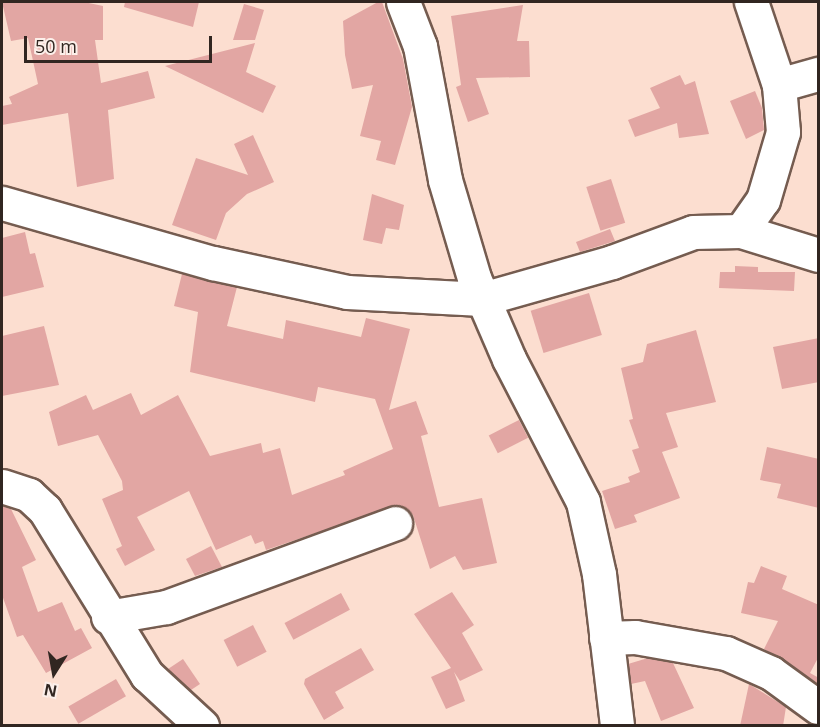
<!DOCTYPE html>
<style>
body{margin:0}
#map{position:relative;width:820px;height:727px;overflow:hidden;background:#fcded0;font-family:"Open Sans",sans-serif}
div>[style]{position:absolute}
.building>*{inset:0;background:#e2a6a3;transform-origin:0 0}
.roads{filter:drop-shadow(2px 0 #755c50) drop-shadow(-2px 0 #755c50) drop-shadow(0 2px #755c50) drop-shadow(0 -2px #755c50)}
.minor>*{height:33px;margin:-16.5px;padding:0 16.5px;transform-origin:16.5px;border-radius:16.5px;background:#fff}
span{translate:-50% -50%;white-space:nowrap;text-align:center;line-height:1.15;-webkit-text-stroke:5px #fcefea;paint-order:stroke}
.frame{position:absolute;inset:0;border:3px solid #312621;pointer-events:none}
.north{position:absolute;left:24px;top:643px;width:60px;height:60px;-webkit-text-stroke:4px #fcefea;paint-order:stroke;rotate:191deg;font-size:16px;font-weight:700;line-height:24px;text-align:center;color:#312621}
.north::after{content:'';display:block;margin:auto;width:21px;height:27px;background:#312621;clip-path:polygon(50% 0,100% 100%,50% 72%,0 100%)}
.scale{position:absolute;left:24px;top:36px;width:188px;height:27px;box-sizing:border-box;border:3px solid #312621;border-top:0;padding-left:8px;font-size:18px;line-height:21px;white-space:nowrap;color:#312621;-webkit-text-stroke:4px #fcefea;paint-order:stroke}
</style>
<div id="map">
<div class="building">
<div style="clip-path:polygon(2px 2px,84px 2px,103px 6px,103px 40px,95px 40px,101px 83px,148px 71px,155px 98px,108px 110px,114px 179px,77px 187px,68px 113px,2px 125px,2px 106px,12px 104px,9px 97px,38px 84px,28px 38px,11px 41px)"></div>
<div style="clip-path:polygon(125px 2px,199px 2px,193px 27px,124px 7px)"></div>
<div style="clip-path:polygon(378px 2px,382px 2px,403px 59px,412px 107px,395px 165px,376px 160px,381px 141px,360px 136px,373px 85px,352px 89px,345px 55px,343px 21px)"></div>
<div style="clip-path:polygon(244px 4px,264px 10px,255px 40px,233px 40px)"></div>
<div style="clip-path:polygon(523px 5px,517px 41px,529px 41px,530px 77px,476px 78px,489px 114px,468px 122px,456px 87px,461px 85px,451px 16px)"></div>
<div style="clip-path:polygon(255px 43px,246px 72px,276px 86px,263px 113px,165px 66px)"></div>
<div style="clip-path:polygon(680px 75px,685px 85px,695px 81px,709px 134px,679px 138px,677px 123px,635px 137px,628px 120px,660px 108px,650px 88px)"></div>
<div style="clip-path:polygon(755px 91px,762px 108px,764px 130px,746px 139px,730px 101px)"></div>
<div style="clip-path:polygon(253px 135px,274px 182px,247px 194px,226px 213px,216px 240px,172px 225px,196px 158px,248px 175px,234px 144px)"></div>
<div style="left:611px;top:179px;width:46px;height:26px;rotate:72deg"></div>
<div style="clip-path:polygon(372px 194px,404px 205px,399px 230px,386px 228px,382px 244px,363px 240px)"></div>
<div style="clip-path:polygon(610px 229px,615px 241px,580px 252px,576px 242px)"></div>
<div style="clip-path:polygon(25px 232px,30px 254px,35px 253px,44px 287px,2px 297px,2px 238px)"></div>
<div style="clip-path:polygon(735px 266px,758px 267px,758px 272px,795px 272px,794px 291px,719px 288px,720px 272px,735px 272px)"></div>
<div style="clip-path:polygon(182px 274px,237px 287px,227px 326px,283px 339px,286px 320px,361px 337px,366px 318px,410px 329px,389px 410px,416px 401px,428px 434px,421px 436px,439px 507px,482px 498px,497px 563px,463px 570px,455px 556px,430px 569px,413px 515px,398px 505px,266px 550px,263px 541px,255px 544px,251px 535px,216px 550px,189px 491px,137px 517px,155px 550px,125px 566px,116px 549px,122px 546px,102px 499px,123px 490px,122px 481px,98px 435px,58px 446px,49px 412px,86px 395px,93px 410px,131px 393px,141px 415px,178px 395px,210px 456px,261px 443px,263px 453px,280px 448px,292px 495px,345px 475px,343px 471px,393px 449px,375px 399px,318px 387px,315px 402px,190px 372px,198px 312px,174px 306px)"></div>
<div style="left:589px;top:293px;width:44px;height:61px;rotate:73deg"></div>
<div style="clip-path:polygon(44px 326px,59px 385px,2px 396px,2px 336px)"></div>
<div style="clip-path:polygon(696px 330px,716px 402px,666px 413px,678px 447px,662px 452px,680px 498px,634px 515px,637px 522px,615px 529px,602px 491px,630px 482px,628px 477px,640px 472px,632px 450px,639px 448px,629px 420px,633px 419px,621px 368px,643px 362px,647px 344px)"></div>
<div style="clip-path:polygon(819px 338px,819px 382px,782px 389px,773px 347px)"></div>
<div style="left:519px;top:420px;width:20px;height:34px;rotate:63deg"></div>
<div style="clip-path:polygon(767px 447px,819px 459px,819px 508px,777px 498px,781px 484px,760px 480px)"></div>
<div style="clip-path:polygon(2px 506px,11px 509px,36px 560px,22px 567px,38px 612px,62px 602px,75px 631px,81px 628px,92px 648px,46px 673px,23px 635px,17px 637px,2px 595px)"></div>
<div style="clip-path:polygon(211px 546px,222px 567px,195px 576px,186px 559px)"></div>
<div style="clip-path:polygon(761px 566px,787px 576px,782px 589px,819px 605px,819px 656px,810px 673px,819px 678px,819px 684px,764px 649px,778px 621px,741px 613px,748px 582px,754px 583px)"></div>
<div style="clip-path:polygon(452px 592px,474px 625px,462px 633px,483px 670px,460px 681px,454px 672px,465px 701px,446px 709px,431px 677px,451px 668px,414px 614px)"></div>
<div style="left:341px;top:593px;width:19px;height:64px;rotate:62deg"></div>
<div style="left:253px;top:625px;width:30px;height:33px;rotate:63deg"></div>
<div style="clip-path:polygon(361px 648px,374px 670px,335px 692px,344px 708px,324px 720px,304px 684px,305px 679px)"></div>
<div style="clip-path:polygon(648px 658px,673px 663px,694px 708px,661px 721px,645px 681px,631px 684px,628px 664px)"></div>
<div style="clip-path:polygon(183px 659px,200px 684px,191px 690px,168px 669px)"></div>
<div style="left:116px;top:679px;width:20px;height:55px;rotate:60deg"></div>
<div style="clip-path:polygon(749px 684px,786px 707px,783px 726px,740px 726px)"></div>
</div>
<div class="roads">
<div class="minor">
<div style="left:403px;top:2px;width:47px;rotate:68.9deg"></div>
<div style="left:420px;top:46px;width:136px;rotate:79.4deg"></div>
<div style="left:445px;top:180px;width:102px;rotate:73.5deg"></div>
<div style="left:474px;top:278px;width:88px;rotate:66.6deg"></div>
<div style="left:509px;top:359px;width:161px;rotate:62.6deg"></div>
<div style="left:583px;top:502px;width:74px;rotate:77.5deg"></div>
<div style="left:599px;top:574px;width:153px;rotate:83.2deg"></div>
<div style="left:779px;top:85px;width:41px;rotate:-15.8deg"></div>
<div style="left:2px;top:203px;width:219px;rotate:15.9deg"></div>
<div style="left:213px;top:263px;width:137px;rotate:12.2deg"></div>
<div style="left:347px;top:292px;width:135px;rotate:3deg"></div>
<div style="left:482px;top:299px;width:135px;rotate:-15.9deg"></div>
<div style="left:612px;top:262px;width:86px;rotate:-20.3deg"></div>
<div style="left:693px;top:232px;width:48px;rotate:-1.2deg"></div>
<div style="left:741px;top:231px;width:81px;rotate:17.3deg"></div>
<div style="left:741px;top:231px;width:38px;rotate:-55deg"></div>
<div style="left:763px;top:200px;width:71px;rotate:-73.6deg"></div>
<div style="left:783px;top:132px;width:47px;rotate:-94.9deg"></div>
<div style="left:779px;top:85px;width:88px;rotate:-108.6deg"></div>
<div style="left:2px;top:486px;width:28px;rotate:18deg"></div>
<div style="left:29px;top:495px;width:22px;rotate:43deg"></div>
<div style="left:45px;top:510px;width:194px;rotate:58.3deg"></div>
<div style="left:147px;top:675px;width:75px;rotate:42.8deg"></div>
<div style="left:108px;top:617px;width:59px;rotate:-9.8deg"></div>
<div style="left:166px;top:607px;width:244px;rotate:-20.1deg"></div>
<div style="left:606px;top:638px;width:29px;rotate:-2deg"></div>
<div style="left:635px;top:637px;width:92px;rotate:10deg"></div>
<div style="left:726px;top:653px;width:49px;rotate:24deg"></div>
<div style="left:771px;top:673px;width:58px;rotate:35.9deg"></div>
</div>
</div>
<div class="frame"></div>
<div class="north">N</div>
<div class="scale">50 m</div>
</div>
